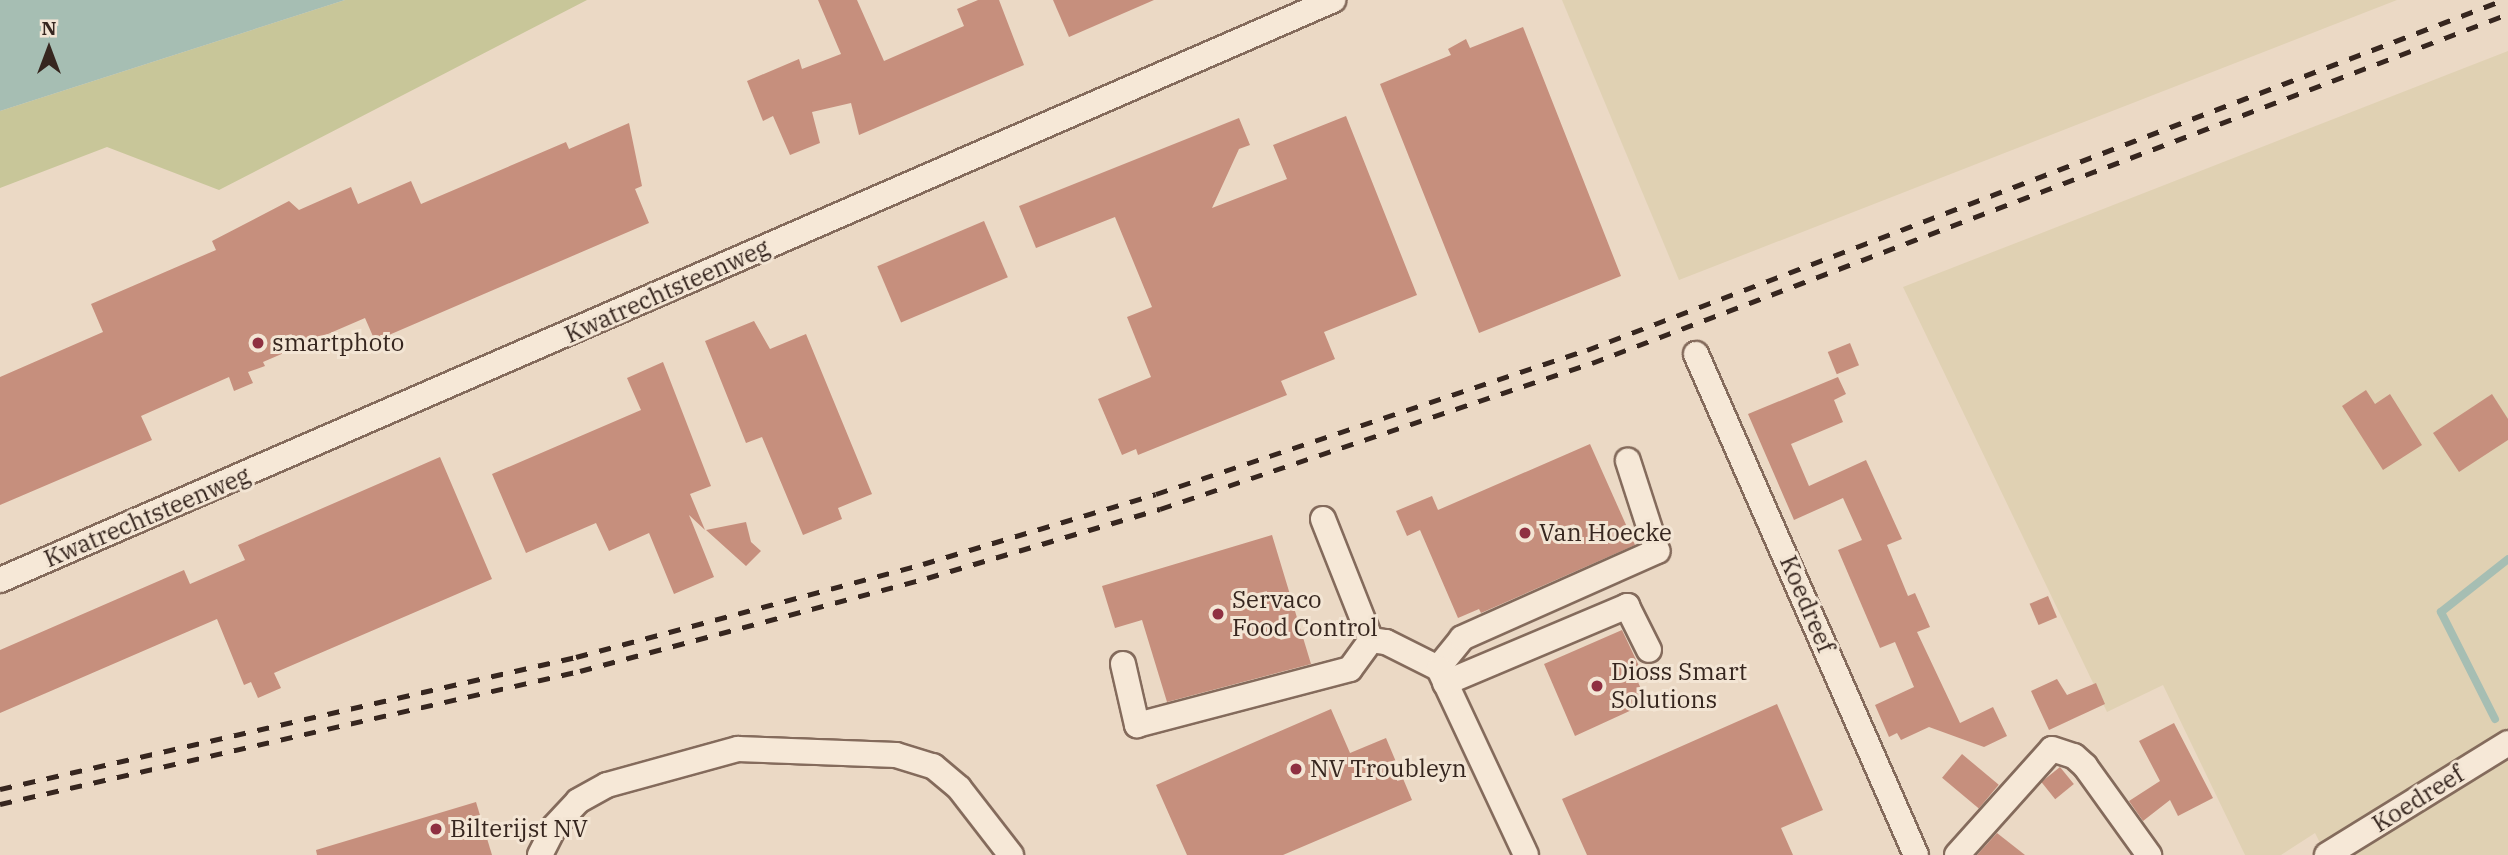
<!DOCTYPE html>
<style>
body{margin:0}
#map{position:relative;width:2508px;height:855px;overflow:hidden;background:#ebd9c5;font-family:"IBM Plex Serif",serif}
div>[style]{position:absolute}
.farmland>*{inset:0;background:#e0d1b3}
.green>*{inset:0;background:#c8c699}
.water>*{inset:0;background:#a6beb3}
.stream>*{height:8px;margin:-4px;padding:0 4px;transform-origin:4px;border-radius:4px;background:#a6beb3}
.building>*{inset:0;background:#c68f7d;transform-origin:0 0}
.roads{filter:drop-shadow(2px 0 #846b5c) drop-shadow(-2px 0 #846b5c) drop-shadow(0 2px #846b5c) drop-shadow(0 -2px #846b5c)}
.minor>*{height:24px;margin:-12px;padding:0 12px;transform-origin:12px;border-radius:12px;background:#f6e8d7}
.rail>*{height:5px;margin-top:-2.5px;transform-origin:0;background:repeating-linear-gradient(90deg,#36261f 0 12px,transparent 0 24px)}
.dots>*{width:19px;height:19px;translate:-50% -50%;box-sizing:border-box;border:4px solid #f3e5d4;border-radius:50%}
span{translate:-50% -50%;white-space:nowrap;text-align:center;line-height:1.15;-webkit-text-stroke:6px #f3e5d4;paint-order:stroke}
.street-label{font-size:24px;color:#36261f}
.poi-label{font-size:24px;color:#36261f}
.left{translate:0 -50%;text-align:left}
.north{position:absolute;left:14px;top:14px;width:70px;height:70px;-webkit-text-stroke:5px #f3e5d4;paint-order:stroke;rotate:0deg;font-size:19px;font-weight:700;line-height:28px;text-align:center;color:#36261f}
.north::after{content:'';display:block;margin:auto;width:24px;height:32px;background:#36261f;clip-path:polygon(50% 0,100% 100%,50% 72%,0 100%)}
</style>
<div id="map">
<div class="farmland">
<div style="clip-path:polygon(1562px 0,2397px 0,1679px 280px)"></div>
<div style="clip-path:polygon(2508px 51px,2508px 855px,2326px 855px,2315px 833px,2281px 855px,2245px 855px,2163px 685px,2107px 712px,1903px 287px)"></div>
</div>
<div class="green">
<div style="clip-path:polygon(345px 0,587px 0,219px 190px,107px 147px,0 188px,0 111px)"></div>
</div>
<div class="water">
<div style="clip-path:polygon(0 0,345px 0,0 111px)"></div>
</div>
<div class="stream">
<div style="left:2495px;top:719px;width:120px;rotate:-116.8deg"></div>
<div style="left:2441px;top:612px;width:85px;rotate:-38.3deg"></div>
</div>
<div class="building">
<div style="clip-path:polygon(818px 0,857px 0,884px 61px,964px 26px,957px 9px,978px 0,999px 0,1024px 65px,859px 135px,851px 103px,812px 112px,820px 143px,790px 155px,773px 116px,763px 121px,747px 81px,799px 59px,802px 69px,841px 54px)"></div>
<div style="clip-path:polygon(1053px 0,1154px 0,1069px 37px)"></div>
<div style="clip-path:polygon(1523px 27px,1621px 276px,1479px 333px,1380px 84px,1451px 55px,1448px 49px,1466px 39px,1470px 48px)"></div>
<div style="clip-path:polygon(1346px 116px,1417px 295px,1324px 332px,1335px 359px,1281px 381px,1287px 395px,1138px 455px,1136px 449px,1122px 455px,1098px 399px,1151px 377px,1127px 317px,1152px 307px,1115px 217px,1036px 248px,1019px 206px,1239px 118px,1250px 145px,1239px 149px,1212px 208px,1287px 179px,1273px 145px)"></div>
<div style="clip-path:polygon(629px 123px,642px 186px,635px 189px,649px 223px,375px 341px,365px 318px,263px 362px,265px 366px,248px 372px,253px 383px,234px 391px,229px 377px,141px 416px,152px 440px,0 505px,0 377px,103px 332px,91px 304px,216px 250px,212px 241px,289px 201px,299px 210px,351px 187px,358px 204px,411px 181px,421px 204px,566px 142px,569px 149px)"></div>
<div style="left:984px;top:221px;width:61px;height:116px;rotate:67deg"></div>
<div style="clip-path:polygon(754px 321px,770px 349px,806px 334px,872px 494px,838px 508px,842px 519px,803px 535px,762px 437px,746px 443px,705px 341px)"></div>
<div style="left:1850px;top:343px;width:24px;height:24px;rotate:68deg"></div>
<div style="clip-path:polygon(663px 362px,711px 486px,690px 494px,705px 530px,689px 515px,714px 577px,674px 594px,649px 533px,609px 551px,596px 523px,526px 553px,492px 474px,641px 410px,627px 378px)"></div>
<div style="clip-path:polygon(1838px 377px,1846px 394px,1834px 400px,1843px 422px,1791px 444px,1809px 486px,1866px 460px,1902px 539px,1887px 545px,1908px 596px,1915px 593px,1930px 627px,1917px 632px,1960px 723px,1993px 707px,2007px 736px,1984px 747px,1929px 727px,1901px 740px,1897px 733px,1889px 737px,1875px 705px,1914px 687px,1895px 642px,1880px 648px,1838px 550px,1862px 540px,1843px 498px,1794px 520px,1748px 414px)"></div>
<div style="clip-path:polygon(2366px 390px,2375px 404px,2390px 394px,2422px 445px,2383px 470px,2342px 406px)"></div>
<div style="clip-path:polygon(2492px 394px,2508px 419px,2508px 440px,2459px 472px,2433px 433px)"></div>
<div style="clip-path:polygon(1590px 444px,1635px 545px,1481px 613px,1479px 609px,1458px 618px,1420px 530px,1407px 536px,1396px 511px,1432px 496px,1438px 510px)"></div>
<div style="clip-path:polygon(440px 457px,492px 579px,274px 673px,281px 688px,258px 698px,251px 682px,244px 685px,217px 619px,0 713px,0 650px,184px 570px,190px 584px,245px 560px,238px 545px)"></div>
<div style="clip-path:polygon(746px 522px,751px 542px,761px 551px,746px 566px,706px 530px)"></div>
<div style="clip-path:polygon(1272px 535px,1311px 664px,1167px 702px,1142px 620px,1115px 628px,1102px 586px)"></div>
<div style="left:2048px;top:596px;width:23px;height:20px;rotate:67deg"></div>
<div style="clip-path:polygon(1622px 630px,1639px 666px,1632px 668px,1647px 703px,1575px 736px,1544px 664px)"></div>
<div style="clip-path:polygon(2057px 679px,2067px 695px,2096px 683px,2105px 704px,2049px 730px,2031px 691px)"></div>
<div style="clip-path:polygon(1777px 704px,1823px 810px,1781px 828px,1793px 855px,1587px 855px,1562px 799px)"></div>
<div style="clip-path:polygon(1331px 709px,1350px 753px,1386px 738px,1412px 800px,1283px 855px,1187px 855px,1156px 785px)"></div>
<div style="clip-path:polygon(2174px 723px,2213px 798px,2178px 816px,2170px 800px,2143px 821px,2129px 801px,2160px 781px,2139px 741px)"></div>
<div style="left:1962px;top:754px;width:48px;height:31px;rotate:40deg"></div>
<div style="left:2060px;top:767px;width:22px;height:24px;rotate:51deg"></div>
<div style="clip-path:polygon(476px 802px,492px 855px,317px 855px,316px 850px)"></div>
<div style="clip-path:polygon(1997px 833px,2025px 855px,1977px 855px)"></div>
</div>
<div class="roads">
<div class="minor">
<div style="left:1696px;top:354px;width:547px;rotate:66.29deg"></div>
<div style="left:1323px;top:519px;width:130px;rotate:68.4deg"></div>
<div style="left:1371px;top:640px;width:15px;rotate:8deg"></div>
<div style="left:1386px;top:642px;width:58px;rotate:26.6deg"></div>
<div style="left:0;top:580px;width:1454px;rotate:-23.51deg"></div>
<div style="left:1123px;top:664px;width:63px;rotate:77.1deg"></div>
<div style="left:1137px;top:725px;width:220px;rotate:-14.7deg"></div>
<div style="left:1350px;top:669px;width:36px;rotate:-54deg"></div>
<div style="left:1438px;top:668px;width:38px;rotate:-51deg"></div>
<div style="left:1462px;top:638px;width:214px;rotate:-24deg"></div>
<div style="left:1657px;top:551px;width:95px;rotate:-107.9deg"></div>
<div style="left:1439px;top:669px;width:205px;rotate:64.9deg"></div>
<div style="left:1445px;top:683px;width:198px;rotate:-22.9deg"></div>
<div style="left:1627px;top:606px;width:49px;rotate:63.4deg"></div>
<div style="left:540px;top:855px;width:31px;rotate:-63deg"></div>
<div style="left:554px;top:827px;width:35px;rotate:-47deg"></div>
<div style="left:578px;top:801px;width:33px;rotate:-29deg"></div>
<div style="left:607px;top:785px;width:136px;rotate:-15.4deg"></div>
<div style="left:738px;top:749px;width:158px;rotate:2.2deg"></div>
<div style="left:896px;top:755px;width:39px;rotate:17deg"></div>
<div style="left:933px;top:766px;width:34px;rotate:40deg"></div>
<div style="left:959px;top:788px;width:85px;rotate:52.2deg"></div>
<div style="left:1957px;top:855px;width:142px;rotate:-48.1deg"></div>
<div style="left:2052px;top:749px;width:23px;rotate:18deg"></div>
<div style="left:2074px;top:756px;width:15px;rotate:42deg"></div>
<div style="left:2085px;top:766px;width:110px;rotate:54.3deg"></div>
<div style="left:2327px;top:855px;width:213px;rotate:-31.7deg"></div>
</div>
</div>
<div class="rail">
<div style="left:0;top:789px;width:591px;rotate:-12.91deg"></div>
<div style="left:576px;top:657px;width:359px;rotate:-15deg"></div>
<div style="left:923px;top:564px;width:243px;rotate:-16.7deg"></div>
<div style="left:1156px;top:494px;width:454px;rotate:-18.5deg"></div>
<div style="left:1587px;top:350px;width:981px;rotate:-20.91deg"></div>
<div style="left:0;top:804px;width:595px;rotate:-12.92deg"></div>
<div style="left:580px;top:671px;width:359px;rotate:-15deg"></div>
<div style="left:927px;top:578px;width:243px;rotate:-16.5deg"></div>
<div style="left:1160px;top:509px;width:456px;rotate:-18.7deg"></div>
<div style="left:1592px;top:363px;width:980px;rotate:-20.86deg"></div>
</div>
<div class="dots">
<div style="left:258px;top:343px;background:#8f3041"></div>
<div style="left:1525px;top:533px;background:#8f3041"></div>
<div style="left:1218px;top:614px;background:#8f3041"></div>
<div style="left:1597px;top:686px;background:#8f3041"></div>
<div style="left:1296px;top:769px;background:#8f3041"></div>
<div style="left:436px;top:829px;background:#8f3041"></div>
</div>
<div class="street-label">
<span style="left:667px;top:291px;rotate:-24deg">Kwatrechtsteenweg</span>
<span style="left:147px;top:517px;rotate:-23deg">Kwatrechtsteenweg</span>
<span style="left:1807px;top:604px;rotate:67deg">Koedreef</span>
<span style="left:2418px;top:799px;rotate:-32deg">Koedreef</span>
</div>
<div class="poi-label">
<span class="left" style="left:272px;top:343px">smartphoto</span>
<span class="left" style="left:1539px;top:533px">Van Hoecke</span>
<span class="left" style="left:1232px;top:614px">Servaco<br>Food Control</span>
<span class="left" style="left:1611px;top:686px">Dioss Smart<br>Solutions</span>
<span class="left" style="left:1310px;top:769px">NV Troubleyn</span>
<span class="left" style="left:450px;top:829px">Bilterijst NV</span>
</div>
<div class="north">N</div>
</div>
